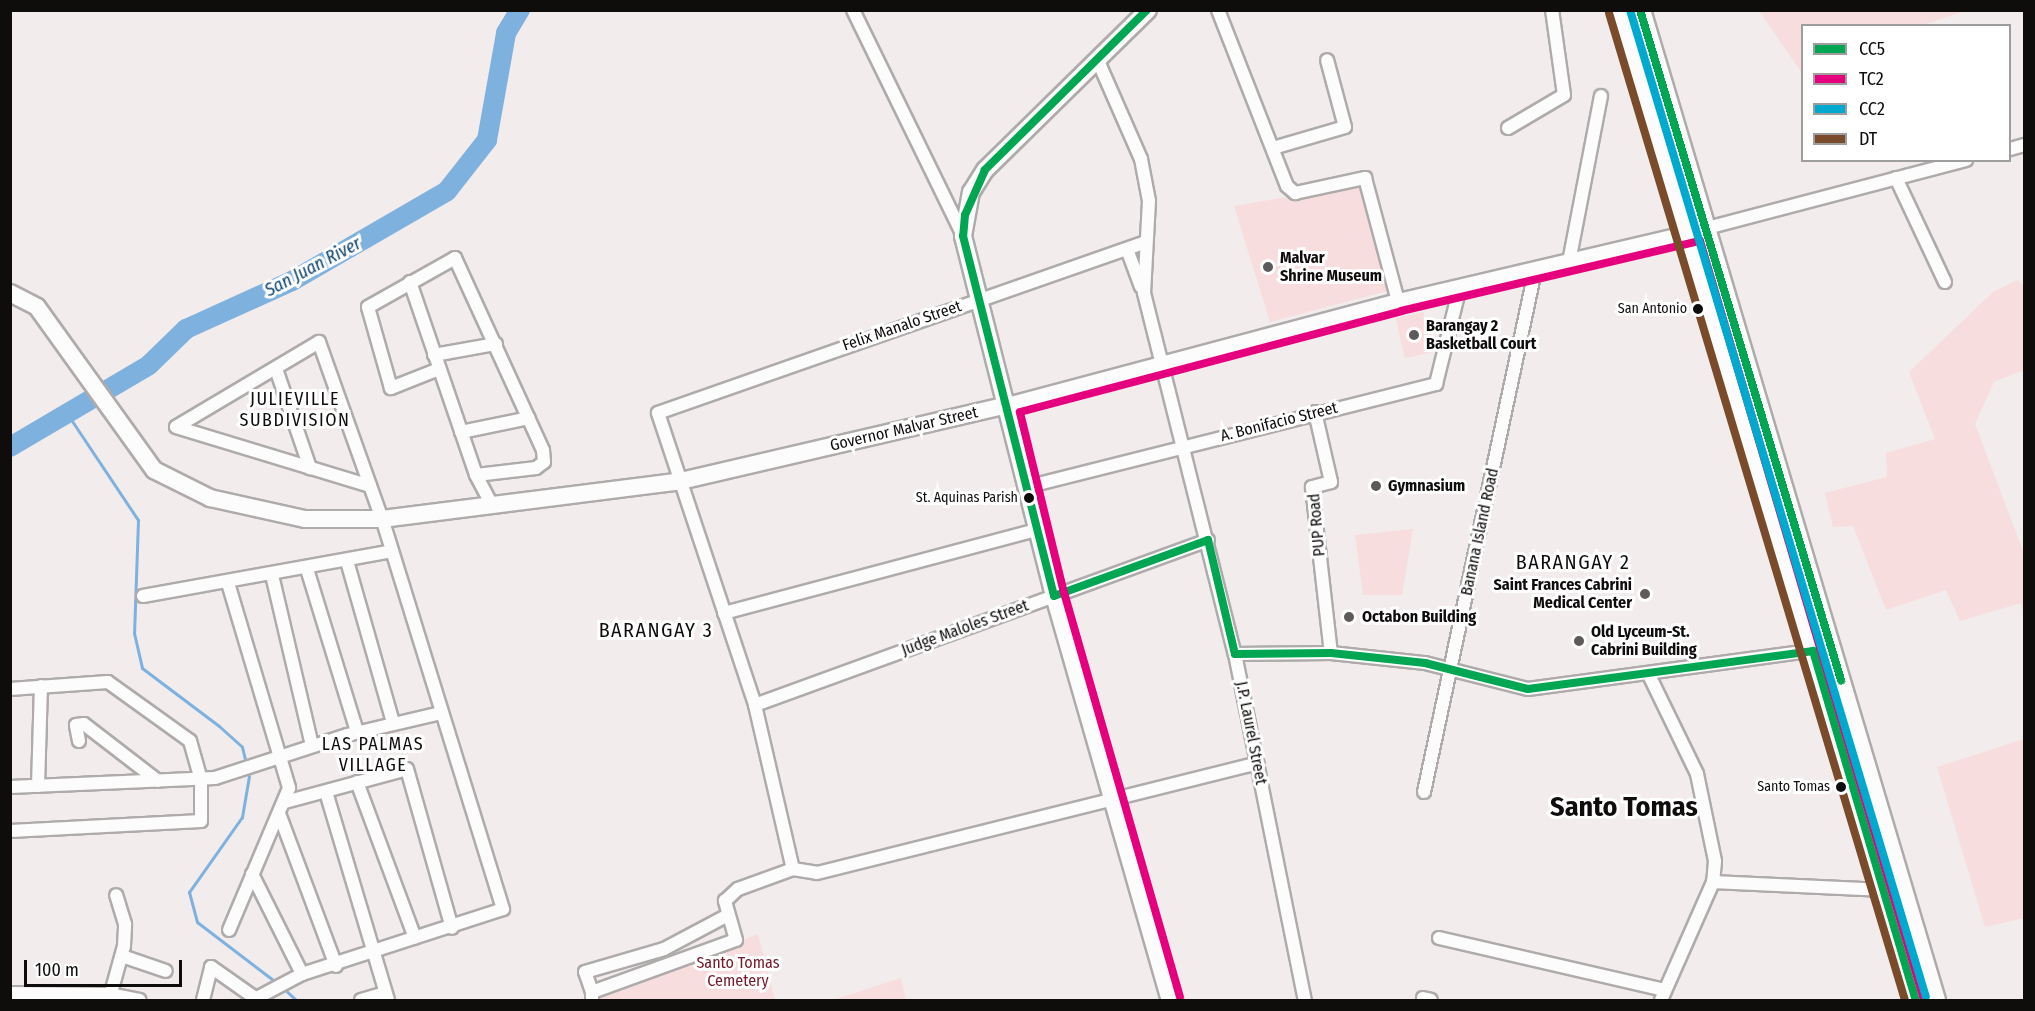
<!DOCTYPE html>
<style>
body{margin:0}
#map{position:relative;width:2035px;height:1011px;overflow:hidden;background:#f2ecec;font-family:"Fira Sans Condensed",sans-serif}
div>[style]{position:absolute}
.green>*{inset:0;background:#f7ddde;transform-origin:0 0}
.stream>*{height:3px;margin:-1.5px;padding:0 1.5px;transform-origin:1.5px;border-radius:1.5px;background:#7fb1df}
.river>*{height:20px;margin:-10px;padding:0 10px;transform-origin:10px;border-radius:10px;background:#7fb1df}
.roads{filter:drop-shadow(2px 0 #afabab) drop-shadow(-2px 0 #afabab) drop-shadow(0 2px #afabab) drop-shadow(0 -2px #afabab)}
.minor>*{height:12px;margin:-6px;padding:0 6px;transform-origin:6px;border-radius:6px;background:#fdfcfc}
.tertiary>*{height:15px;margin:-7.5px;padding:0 7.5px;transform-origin:7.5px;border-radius:7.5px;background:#fdfcfc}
.secondary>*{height:16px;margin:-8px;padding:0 8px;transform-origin:8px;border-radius:8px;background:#fdfcfc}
.trunk>*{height:20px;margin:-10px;padding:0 10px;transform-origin:10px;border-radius:10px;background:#fdfcfc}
.bus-1>*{height:8px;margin:-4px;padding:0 4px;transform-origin:4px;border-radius:4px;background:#00a651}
.bus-2>*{height:8px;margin:-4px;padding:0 4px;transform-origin:4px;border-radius:4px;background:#e5007d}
.bus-3>*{height:8px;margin:-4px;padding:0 4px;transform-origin:4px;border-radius:4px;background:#00a9ce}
.bus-4>*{height:8px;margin:-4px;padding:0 4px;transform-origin:4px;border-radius:4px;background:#7a4b2a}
.dots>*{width:16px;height:16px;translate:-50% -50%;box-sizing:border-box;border:3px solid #fff;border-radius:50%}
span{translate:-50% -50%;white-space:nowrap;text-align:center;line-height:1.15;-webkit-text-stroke:6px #fff;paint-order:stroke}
.bus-label{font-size:14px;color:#0f0c0c}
.right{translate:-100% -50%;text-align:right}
.poi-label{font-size:16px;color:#0f0c0c;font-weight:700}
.left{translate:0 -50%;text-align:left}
.street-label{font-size:16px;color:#0f0c0c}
.park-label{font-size:16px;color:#73192a}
.water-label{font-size:18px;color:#0d4470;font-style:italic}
.neighbourhood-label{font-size:18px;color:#0f0c0c;letter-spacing:1.5px}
.quarter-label{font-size:20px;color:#0f0c0c;letter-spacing:1.5px}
.town-label{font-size:28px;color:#0f0c0c;font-weight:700}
.frame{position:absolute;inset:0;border:12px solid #0f0c0c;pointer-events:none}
.legend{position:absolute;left:1801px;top:24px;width:210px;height:138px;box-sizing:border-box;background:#fff;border:2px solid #9f9e9e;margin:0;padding:8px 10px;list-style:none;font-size:18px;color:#0f0c0c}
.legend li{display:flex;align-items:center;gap:12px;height:30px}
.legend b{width:30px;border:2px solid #9f9e9e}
.scale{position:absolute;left:24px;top:960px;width:158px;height:27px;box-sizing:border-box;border:3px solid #0f0c0c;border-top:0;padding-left:8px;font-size:18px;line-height:21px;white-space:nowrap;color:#0f0c0c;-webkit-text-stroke:4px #fff;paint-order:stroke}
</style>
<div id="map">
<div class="green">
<div style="clip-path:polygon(1759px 11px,1964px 11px,1923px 25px,1802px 26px,1802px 73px)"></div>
<div style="clip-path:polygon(1364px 184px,1391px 290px,1270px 322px,1234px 206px)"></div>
<div style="clip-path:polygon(2017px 280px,2024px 286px,2024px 370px,1994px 382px,1975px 424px,2024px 554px,2024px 613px,2021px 603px,1960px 621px,1946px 590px,1886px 610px,1853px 526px,1833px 527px,1825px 493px,1887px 477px,1886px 453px,1935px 439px,1909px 372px,1993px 292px)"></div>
<div style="left:1423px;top:312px;width:41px;height:28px;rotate:77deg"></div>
<div style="clip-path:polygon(1413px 529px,1402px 595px,1363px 595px,1355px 535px)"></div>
<div style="clip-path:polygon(2024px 739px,2024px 918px,1985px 927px,1937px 767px)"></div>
<div style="clip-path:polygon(758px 934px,775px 1000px,601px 1000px,597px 987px,665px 970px)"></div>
<div style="clip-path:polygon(901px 978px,906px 1000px,833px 1000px)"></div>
</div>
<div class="stream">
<div style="left:66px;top:412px;width:130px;rotate:56.3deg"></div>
<div style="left:138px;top:520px;width:113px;rotate:92deg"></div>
<div style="left:134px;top:633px;width:36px;rotate:77deg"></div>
<div style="left:142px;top:668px;width:96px;rotate:37deg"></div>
<div style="left:219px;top:726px;width:31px;rotate:42deg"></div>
<div style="left:242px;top:747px;width:12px;rotate:76deg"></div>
<div style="left:249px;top:776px;width:42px;rotate:99.7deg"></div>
<div style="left:242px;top:817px;width:92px;rotate:125.2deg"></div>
<div style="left:189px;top:892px;width:31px;rotate:75deg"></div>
<div style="left:197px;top:922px;width:101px;rotate:37.3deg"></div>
<div style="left:282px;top:987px;width:19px;rotate:43deg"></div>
</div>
<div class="river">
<div style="left:10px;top:447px;width:161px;rotate:-30.5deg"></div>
<div style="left:149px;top:365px;width:52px;rotate:-44.2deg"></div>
<div style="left:186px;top:329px;width:116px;rotate:-24.4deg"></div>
<div style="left:292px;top:281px;width:179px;rotate:-30.1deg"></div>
<div style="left:447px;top:191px;width:65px;rotate:-51.9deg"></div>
<div style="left:487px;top:140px;width:109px;rotate:-79.9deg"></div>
<div style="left:506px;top:33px;width:27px;rotate:-59deg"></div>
</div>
<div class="roads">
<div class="minor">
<div style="left:853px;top:10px;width:251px;rotate:64deg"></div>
<div style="left:1218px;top:10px;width:189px;rotate:68.6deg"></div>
<div style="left:1287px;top:186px;width:11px;rotate:41deg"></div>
<div style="left:1295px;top:193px;width:72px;rotate:-12.1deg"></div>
<div style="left:1365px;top:178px;width:127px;rotate:75deg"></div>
<div style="left:1098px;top:61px;width:107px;rotate:66.3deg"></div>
<div style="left:1141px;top:159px;width:43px;rotate:79.2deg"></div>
<div style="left:1149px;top:201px;width:92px;rotate:93.1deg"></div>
<div style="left:1144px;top:293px;width:372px;rotate:75.9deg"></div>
<div style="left:1235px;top:654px;width:353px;rotate:78.6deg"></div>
<div style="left:1508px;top:128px;width:65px;rotate:-30.5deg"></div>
<div style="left:1564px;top:95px;width:86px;rotate:-98deg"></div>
<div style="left:1273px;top:148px;width:75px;rotate:-16.3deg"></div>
<div style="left:1345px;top:127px;width:69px;rotate:-105deg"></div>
<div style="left:2010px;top:149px;width:15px;rotate:-16deg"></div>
<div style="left:1896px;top:178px;width:115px;rotate:64.8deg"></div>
<div style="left:1707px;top:228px;width:268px;rotate:-14.7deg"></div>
<div style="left:1146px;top:242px;width:517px;rotate:160.69deg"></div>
<div style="left:658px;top:413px;width:308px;rotate:71.6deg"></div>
<div style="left:755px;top:705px;width:168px;rotate:77deg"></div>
<div style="left:793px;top:869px;width:24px;rotate:9deg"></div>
<div style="left:817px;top:873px;width:454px;rotate:-14deg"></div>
<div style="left:1127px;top:249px;width:40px;rotate:69.8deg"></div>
<div style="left:1569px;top:262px;width:169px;rotate:-79.1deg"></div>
<div style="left:410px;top:282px;width:204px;rotate:71.1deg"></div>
<div style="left:476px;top:475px;width:34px;rotate:62deg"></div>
<div style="left:434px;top:355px;width:63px;rotate:-10.1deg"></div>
<div style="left:276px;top:369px;width:105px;rotate:71deg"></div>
<div style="left:439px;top:369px;width:52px;rotate:158.4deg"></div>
<div style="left:391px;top:388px;width:84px;rotate:-105.9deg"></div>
<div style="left:368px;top:307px;width:100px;rotate:-29.4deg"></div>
<div style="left:455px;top:258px;width:211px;rotate:65.4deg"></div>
<div style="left:543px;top:450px;width:12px;rotate:85deg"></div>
<div style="left:544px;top:462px;width:10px;rotate:143deg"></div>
<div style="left:536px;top:468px;width:60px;rotate:173.3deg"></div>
<div style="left:1315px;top:412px;width:72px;rotate:77.1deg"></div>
<div style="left:1331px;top:482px;width:20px;rotate:165deg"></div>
<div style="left:1312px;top:487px;width:167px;rotate:83.5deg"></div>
<div style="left:461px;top:432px;width:69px;rotate:-11.6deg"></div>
<div style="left:1026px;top:487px;width:423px;rotate:-14.1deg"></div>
<div style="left:1436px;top:384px;width:100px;rotate:-76.1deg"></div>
<div style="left:347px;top:561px;width:167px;rotate:74.1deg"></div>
<div style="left:307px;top:569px;width:170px;rotate:72.9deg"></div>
<div style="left:272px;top:575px;width:175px;rotate:76.8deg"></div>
<div style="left:228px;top:583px;width:214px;rotate:73.4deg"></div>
<div style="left:289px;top:788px;width:154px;rotate:112.9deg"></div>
<div style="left:143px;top:596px;width:253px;rotate:-10.2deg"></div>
<div style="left:724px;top:613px;width:323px;rotate:-14.9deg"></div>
<div style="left:1235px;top:654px;width:96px;rotate:-0.6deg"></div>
<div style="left:1331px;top:653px;width:95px;rotate:6.1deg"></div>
<div style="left:1425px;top:663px;width:106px;rotate:14.2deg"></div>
<div style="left:1528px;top:689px;width:290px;rotate:-7.7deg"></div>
<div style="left:1649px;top:675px;width:110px;rotate:64.1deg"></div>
<div style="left:1697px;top:774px;width:89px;rotate:78.3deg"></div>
<div style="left:1715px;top:861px;width:21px;rotate:95deg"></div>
<div style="left:10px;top:689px;width:98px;rotate:-4.1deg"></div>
<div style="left:108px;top:682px;width:101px;rotate:35.7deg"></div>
<div style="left:190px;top:741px;width:41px;rotate:74.2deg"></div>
<div style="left:201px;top:780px;width:41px;rotate:90deg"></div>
<div style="left:201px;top:821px;width:191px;rotate:177deg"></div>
<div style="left:755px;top:705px;width:482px;rotate:-20deg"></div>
<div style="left:79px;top:741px;width:16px;rotate:-101deg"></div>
<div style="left:76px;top:725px;width:8px;rotate:-7deg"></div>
<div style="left:84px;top:724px;width:93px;rotate:37.6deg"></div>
<div style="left:357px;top:782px;width:166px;rotate:69.6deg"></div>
<div style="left:38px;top:786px;width:100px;rotate:-88.3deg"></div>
<div style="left:10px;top:787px;width:205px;rotate:-2.5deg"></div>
<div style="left:215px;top:778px;width:139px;rotate:-18deg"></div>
<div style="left:347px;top:735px;width:97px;rotate:-13.2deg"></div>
<div style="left:326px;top:792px;width:217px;rotate:73.4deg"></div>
<div style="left:1424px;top:792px;width:533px;rotate:-77.97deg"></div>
<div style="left:285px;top:802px;width:126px;rotate:-15.1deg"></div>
<div style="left:407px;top:769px;width:165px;rotate:74.2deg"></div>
<div style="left:280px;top:816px;width:160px;rotate:69.5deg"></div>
<div style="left:252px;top:874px;width:112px;rotate:63.4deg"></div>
<div style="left:1439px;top:938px;width:232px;rotate:13deg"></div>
<div style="left:122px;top:956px;width:46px;rotate:18.8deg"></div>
<div style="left:592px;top:992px;width:21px;rotate:-109deg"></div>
<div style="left:585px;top:972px;width:82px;rotate:-16.2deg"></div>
<div style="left:664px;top:949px;width:72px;rotate:-28deg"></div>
<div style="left:10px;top:993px;width:99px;rotate:0.6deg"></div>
<div style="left:109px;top:994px;width:31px;rotate:11deg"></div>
<div style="left:1423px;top:998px;width:8px;rotate:14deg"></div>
<div style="left:109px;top:1000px;width:56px;rotate:-74.5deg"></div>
<div style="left:124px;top:946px;width:22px;rotate:-87deg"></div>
<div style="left:125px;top:924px;width:30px;rotate:-107deg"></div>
<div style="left:203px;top:1000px;width:34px;rotate:-76deg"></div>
<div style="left:211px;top:967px;width:57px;rotate:35.1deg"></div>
<div style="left:253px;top:1000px;width:55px;rotate:-28deg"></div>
<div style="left:302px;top:974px;width:211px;rotate:-17.9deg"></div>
<div style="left:503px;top:909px;width:408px;rotate:-107.2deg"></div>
<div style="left:382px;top:519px;width:188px;rotate:-109.6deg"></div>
<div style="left:319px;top:342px;width:166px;rotate:149.3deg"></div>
<div style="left:176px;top:427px;width:203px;rotate:16.9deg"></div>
<div style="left:361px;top:1000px;width:25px;rotate:-16deg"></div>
<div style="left:592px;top:1000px;width:8px;rotate:-90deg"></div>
<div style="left:592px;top:992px;width:153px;rotate:-19.9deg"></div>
<div style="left:736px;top:940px;width:41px;rotate:-105.8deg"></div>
<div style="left:725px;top:901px;width:18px;rotate:-43deg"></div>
<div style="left:738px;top:889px;width:59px;rotate:-20deg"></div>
<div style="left:1661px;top:1000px;width:129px;rotate:-66.2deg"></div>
<div style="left:1713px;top:882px;width:171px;rotate:2.7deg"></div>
</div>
<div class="tertiary">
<div style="left:1007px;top:405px;width:405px;rotate:-14.9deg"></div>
<div style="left:1398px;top:301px;width:307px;rotate:-13.2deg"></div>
</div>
<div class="secondary">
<div style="left:1148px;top:10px;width:228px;rotate:135.5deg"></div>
<div style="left:985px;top:170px;width:26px;rotate:122deg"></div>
<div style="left:971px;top:192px;width:45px;rotate:100.3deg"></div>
<div style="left:963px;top:236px;width:371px;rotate:75.8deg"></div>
<div style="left:1054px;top:596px;width:420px;rotate:74deg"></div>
<div style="left:10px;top:293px;width:30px;rotate:27deg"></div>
<div style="left:37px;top:307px;width:201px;rotate:54.3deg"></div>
<div style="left:154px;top:470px;width:63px;rotate:26.6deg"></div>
<div style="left:210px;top:498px;width:97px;rotate:12.5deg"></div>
<div style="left:305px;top:519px;width:77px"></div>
<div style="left:382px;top:519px;width:301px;rotate:-7.2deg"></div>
<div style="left:681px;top:481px;width:335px;rotate:-13.1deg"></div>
</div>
<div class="trunk">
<div style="left:1619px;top:10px;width:1034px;rotate:73.3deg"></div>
<div style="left:1640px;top:10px;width:1033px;rotate:73.41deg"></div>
</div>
</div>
<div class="bus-1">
<div style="left:1147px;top:10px;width:228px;rotate:135.4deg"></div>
<div style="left:985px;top:170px;width:49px;rotate:114deg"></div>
<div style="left:965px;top:215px;width:21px;rotate:95deg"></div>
<div style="left:963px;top:236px;width:371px;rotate:75.8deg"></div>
<div style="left:1054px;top:596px;width:164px;rotate:-20deg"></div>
<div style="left:1208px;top:540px;width:117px;rotate:76.7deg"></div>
<div style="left:1235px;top:654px;width:96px;rotate:-0.6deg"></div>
<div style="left:1331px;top:653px;width:95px;rotate:6.1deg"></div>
<div style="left:1425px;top:663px;width:106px;rotate:14.2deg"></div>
<div style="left:1528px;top:689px;width:288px;rotate:-7.6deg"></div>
<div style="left:1813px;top:651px;width:364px;rotate:73.6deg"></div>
<div style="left:1640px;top:10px;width:700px;rotate:73.3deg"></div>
</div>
<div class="bus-2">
<div style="left:1180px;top:997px;width:420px;rotate:-106deg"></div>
<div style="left:1064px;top:593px;width:186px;rotate:-103.7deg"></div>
<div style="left:1020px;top:412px;width:394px;rotate:-14.8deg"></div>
<div style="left:1401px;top:311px;width:307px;rotate:-13.2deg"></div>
<div style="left:1700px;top:241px;width:791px;rotate:73.56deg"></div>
</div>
<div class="bus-3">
<div style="left:1630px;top:10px;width:1030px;rotate:73.31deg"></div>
</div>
<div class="bus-4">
<div style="left:1609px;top:13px;width:1030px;rotate:73.31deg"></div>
</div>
<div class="dots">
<div style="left:1268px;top:267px;background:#5e5a5a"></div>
<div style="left:1698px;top:309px;background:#0f0c0c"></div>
<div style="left:1414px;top:335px;background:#5e5a5a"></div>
<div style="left:1376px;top:486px;background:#5e5a5a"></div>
<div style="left:1029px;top:498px;background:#0f0c0c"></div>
<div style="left:1645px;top:594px;background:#5e5a5a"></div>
<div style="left:1349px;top:617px;background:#5e5a5a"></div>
<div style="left:1579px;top:641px;background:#5e5a5a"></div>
<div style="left:1841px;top:787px;background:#0f0c0c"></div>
</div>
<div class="bus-label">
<span class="right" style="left:1687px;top:309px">San Antonio</span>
<span class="right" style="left:1018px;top:498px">St. Aquinas Parish</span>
<span class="right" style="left:1830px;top:787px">Santo Tomas</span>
</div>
<div class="poi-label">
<span class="left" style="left:1280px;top:267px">Malvar<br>Shrine Museum</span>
<span class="left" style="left:1426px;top:335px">Barangay 2<br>Basketball Court</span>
<span class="left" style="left:1388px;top:486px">Gymnasium</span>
<span class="right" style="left:1632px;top:594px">Saint Frances Cabrini<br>Medical Center</span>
<span class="left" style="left:1362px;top:617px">Octabon Building</span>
<span class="left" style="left:1591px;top:641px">Old Lyceum-St.<br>Cabrini Building</span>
</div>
<div class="street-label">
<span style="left:902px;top:326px;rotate:-19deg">Felix Manalo Street</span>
<span style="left:1279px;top:422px;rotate:-14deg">A. Bonifacio Street</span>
<span style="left:904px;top:429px;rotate:-13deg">Governor Malvar Street</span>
<span style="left:1317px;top:525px;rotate:-95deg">PUP Road</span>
<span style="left:1480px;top:532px;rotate:-78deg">Banana Island Road</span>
<span style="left:965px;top:628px;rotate:-20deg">Judge Maloles Street</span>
<span style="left:1251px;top:733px;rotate:79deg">J.P. Laurel Street</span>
</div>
<div class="park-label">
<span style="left:738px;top:972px">Santo Tomas<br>Cemetery</span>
</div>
<div class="water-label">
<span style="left:313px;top:267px;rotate:-28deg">San Juan River</span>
</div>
<div class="neighbourhood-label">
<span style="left:295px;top:410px">JULIEVILLE<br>SUBDIVISION</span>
<span style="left:373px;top:755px">LAS PALMAS<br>VILLAGE</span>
</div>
<div class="quarter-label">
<span style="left:1573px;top:562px">BARANGAY 2</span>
<span style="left:656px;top:630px">BARANGAY 3</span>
</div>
<div class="town-label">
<span style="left:1624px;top:807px">Santo Tomas</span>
</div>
<div class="frame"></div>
<ul class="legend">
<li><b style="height:8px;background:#00a651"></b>CC5</li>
<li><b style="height:8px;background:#e5007d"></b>TC2</li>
<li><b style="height:8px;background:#00a9ce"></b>CC2</li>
<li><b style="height:8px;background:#7a4b2a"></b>DT</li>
</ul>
<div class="scale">100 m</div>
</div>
